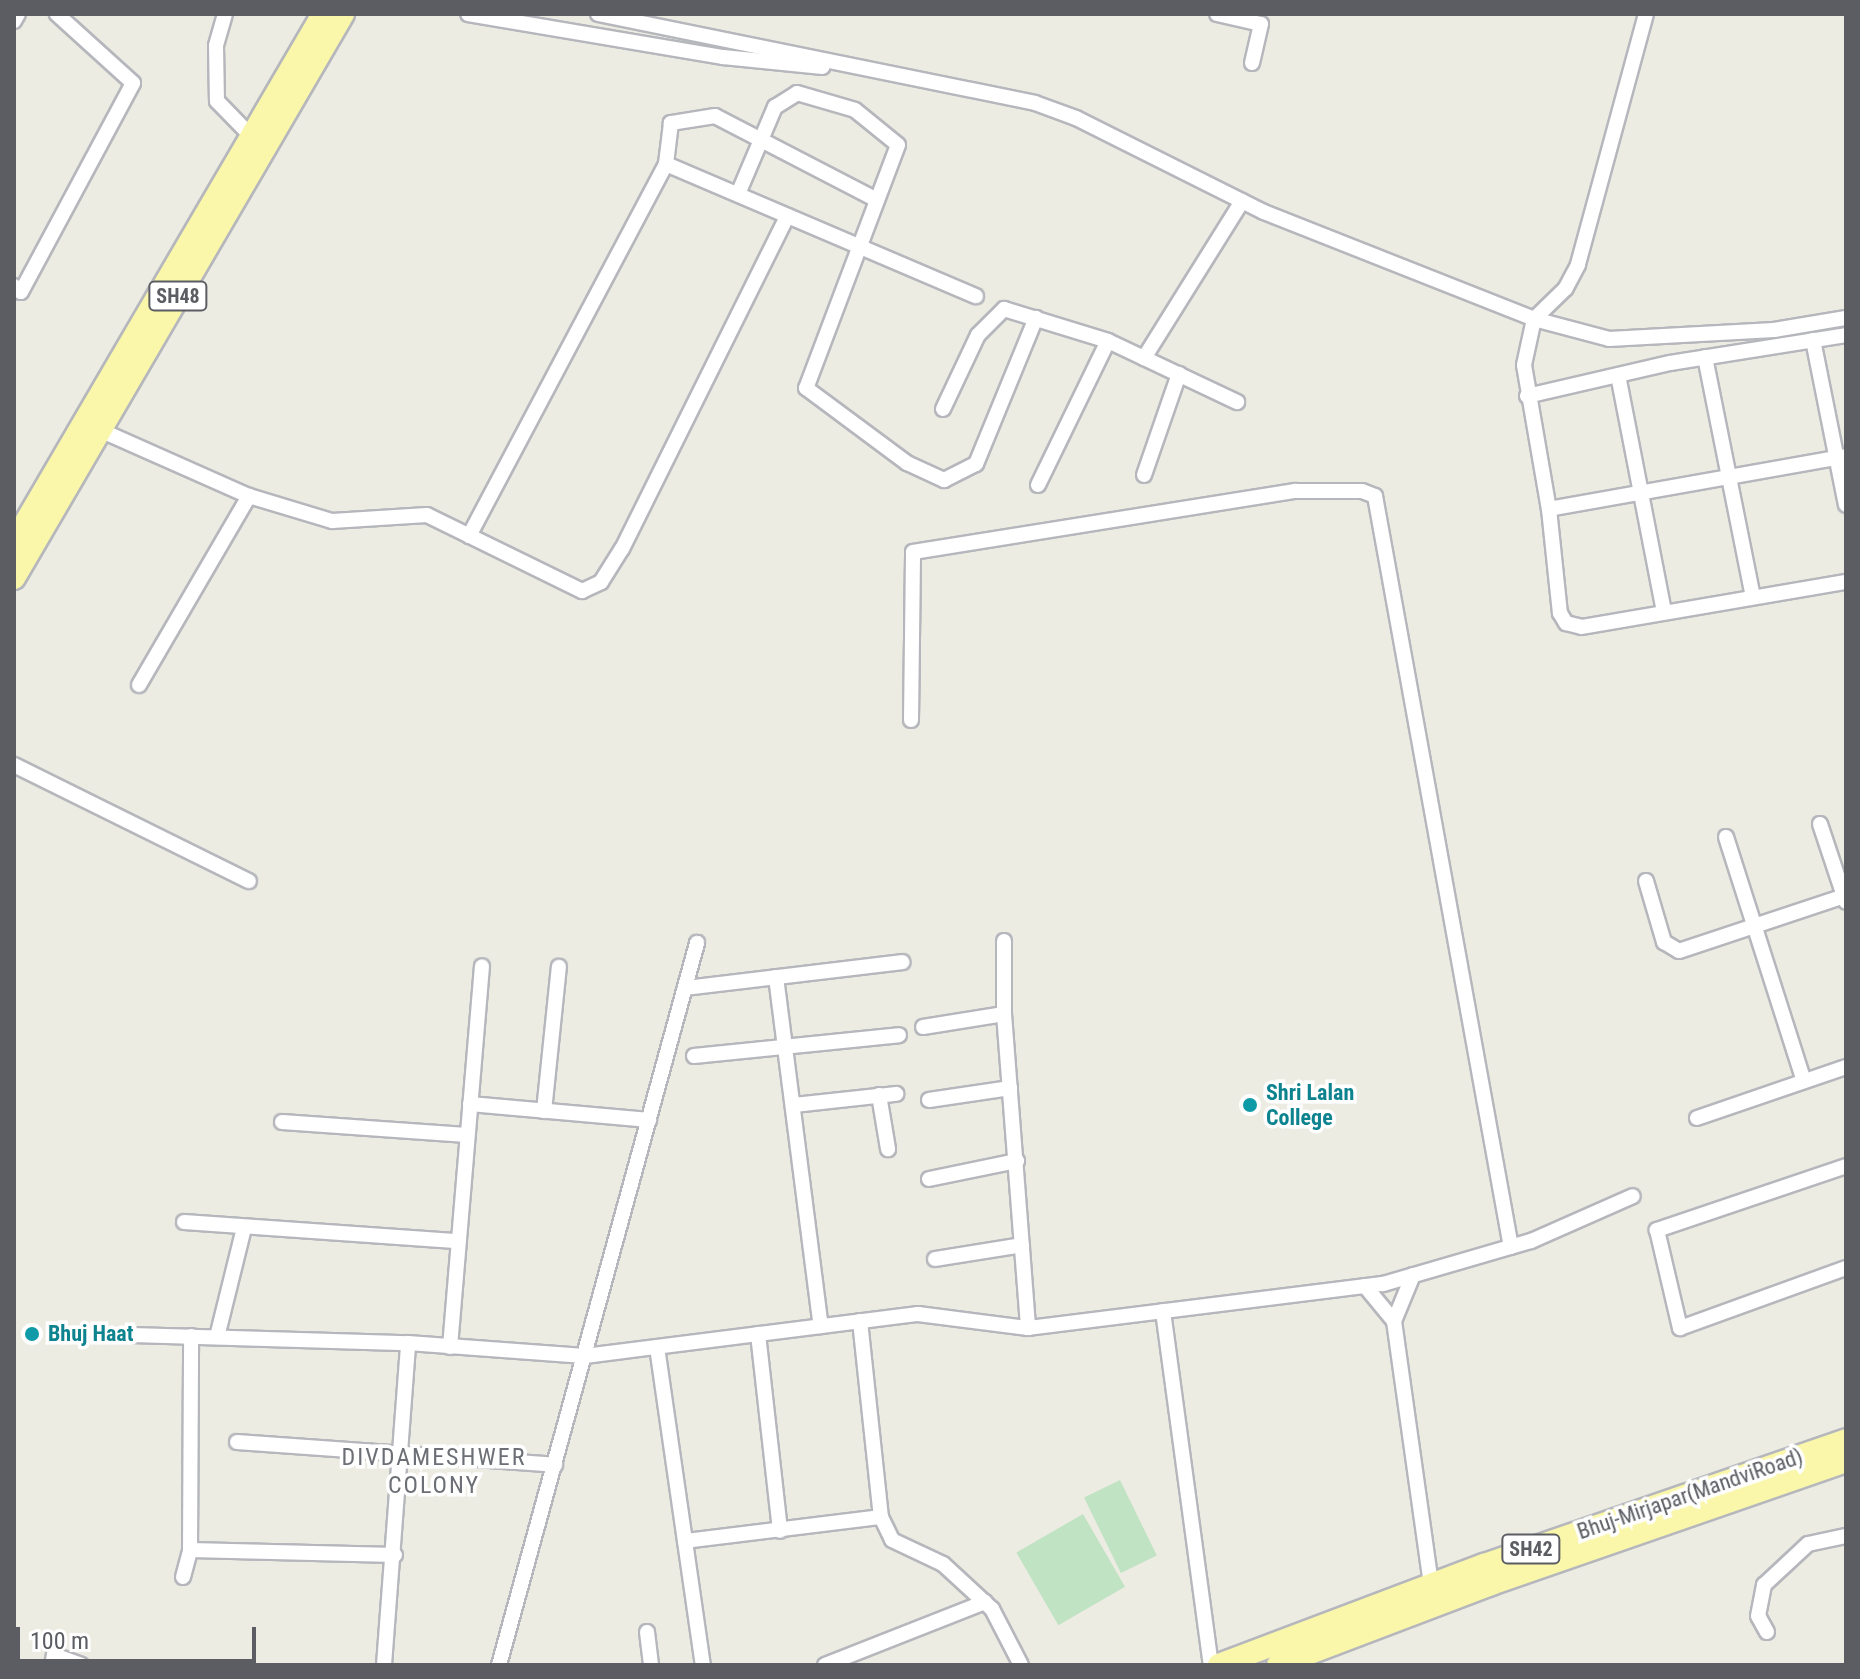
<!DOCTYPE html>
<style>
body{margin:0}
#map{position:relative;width:1860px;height:1679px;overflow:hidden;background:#edece3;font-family:"Roboto Condensed",sans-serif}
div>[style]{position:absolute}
.green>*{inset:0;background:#c0e3c4;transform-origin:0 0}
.roads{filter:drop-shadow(2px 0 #b5b7bc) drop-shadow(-2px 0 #b5b7bc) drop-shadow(0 2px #b5b7bc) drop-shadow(0 -2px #b5b7bc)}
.street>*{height:14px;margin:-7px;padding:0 7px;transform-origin:7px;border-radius:7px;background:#fff}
.primary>*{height:22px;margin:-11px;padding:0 11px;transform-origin:11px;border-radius:11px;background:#faf7aa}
.dots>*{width:22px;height:22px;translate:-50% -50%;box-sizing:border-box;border:4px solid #fff;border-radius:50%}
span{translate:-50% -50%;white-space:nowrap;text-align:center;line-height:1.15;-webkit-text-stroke:7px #fff;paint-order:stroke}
.shield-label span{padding:2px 6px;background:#fff;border:2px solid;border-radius:6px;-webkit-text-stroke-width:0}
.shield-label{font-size:20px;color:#5b5d63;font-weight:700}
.culture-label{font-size:22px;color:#0d838f;font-weight:700}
.left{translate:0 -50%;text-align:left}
.street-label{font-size:22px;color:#5b5d63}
.neighbourhood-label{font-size:24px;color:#6c6f75;letter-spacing:2px}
.frame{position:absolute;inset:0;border:16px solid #5b5d63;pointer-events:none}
.scale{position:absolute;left:16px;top:1627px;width:240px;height:36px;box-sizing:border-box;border:4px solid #5b5d63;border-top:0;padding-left:10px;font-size:24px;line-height:28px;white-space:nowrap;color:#5b5d63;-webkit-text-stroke:6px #fff;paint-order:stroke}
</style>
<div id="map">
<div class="green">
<div style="left:1120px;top:1480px;width:84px;height:40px;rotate:64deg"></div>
<div style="left:1083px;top:1514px;width:84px;height:77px;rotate:60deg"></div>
</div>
<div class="roads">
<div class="street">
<div style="left:225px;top:14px;width:33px;rotate:106deg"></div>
<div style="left:216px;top:46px;width:55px;rotate:89deg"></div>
<div style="left:217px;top:101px;width:50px;rotate:45.8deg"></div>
<div style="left:468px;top:14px;width:259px;rotate:9.6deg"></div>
<div style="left:723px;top:57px;width:100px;rotate:5.7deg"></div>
<div style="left:598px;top:14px;width:446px;rotate:11.5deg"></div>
<div style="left:1035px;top:103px;width:44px;rotate:20.1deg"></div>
<div style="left:1076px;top:118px;width:210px;rotate:26.6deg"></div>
<div style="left:1264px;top:212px;width:290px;rotate:21.6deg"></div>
<div style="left:1534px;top:319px;width:78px;rotate:14.9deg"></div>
<div style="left:1609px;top:339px;width:165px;rotate:-3.1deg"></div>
<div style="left:1774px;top:330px;width:73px;rotate:-9.5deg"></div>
<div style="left:1217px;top:14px;width:45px;rotate:12.8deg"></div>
<div style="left:1261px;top:24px;width:40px;rotate:103deg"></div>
<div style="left:1646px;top:14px;width:260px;rotate:105.2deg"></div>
<div style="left:1578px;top:265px;width:27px;rotate:118deg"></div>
<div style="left:1565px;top:289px;width:43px;rotate:135.9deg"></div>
<div style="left:1534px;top:319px;width:47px;rotate:102.3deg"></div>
<div style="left:1524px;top:365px;width:146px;rotate:80.2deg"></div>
<div style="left:1549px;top:509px;width:105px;rotate:84deg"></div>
<div style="left:1560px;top:613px;width:12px;rotate:59deg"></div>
<div style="left:1566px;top:623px;width:16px;rotate:14deg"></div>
<div style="left:1582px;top:627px;width:268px;rotate:-9.7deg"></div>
<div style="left:14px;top:21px;width:8px;rotate:-60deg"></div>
<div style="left:738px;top:194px;width:95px;rotate:-67deg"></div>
<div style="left:775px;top:107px;width:26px;rotate:-32deg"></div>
<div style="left:797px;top:93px;width:60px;rotate:16.3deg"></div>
<div style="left:855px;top:110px;width:55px;rotate:39.1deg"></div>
<div style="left:898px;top:145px;width:260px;rotate:110.7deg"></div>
<div style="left:806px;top:388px;width:126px;rotate:36.6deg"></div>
<div style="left:907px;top:463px;width:41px;rotate:24.7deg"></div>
<div style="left:944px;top:480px;width:36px;rotate:-27deg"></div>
<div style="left:976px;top:464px;width:158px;rotate:-67.7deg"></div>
<div style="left:877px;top:200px;width:182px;rotate:-152.6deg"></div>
<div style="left:715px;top:116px;width:45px;rotate:171deg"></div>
<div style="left:671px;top:123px;width:41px;rotate:97deg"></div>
<div style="left:666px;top:164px;width:337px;rotate:23.1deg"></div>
<div style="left:14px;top:286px;width:9px;rotate:41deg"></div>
<div style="left:21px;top:292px;width:237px;rotate:-61.8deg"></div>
<div style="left:133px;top:83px;width:103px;rotate:-137.8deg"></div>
<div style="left:1813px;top:340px;width:168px;rotate:78.7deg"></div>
<div style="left:1705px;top:357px;width:245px;rotate:78.7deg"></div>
<div style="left:1144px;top:358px;width:185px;rotate:-58deg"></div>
<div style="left:1618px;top:375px;width:241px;rotate:79deg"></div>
<div style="left:1527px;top:396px;width:147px;rotate:-13deg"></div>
<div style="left:1670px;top:363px;width:178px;rotate:-9deg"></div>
<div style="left:943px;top:409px;width:82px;rotate:-64.7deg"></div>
<div style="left:978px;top:335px;width:37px;rotate:-45deg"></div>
<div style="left:1004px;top:309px;width:109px;rotate:17.1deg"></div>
<div style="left:1108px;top:341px;width:143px;rotate:25.3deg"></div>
<div style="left:100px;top:430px;width:163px;rotate:23.9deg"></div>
<div style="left:249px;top:496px;width:87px;rotate:16.8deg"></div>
<div style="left:332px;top:521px;width:95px;rotate:-3.6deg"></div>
<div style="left:427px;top:515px;width:173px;rotate:26.1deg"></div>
<div style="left:582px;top:591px;width:21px;rotate:-25deg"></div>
<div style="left:601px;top:582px;width:39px;rotate:-58deg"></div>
<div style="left:622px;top:549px;width:372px;rotate:-63.6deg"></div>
<div style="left:1144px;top:475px;width:107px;rotate:-70.9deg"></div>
<div style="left:1038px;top:485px;width:160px;rotate:-64.1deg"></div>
<div style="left:1549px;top:509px;width:302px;rotate:-10.1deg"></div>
<div style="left:469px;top:536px;width:421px;rotate:-62.1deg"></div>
<div style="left:139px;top:685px;width:219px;rotate:-59.8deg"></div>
<div style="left:911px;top:720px;width:168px;rotate:-89.3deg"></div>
<div style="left:913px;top:552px;width:387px;rotate:-9.1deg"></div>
<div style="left:1295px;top:491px;width:67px"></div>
<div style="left:1362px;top:491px;width:14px;rotate:21deg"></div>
<div style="left:1375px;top:496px;width:763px;rotate:79.74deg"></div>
<div style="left:14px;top:765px;width:262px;rotate:26.3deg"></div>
<div style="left:1820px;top:824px;width:82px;rotate:71.6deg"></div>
<div style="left:1726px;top:837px;width:256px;rotate:72.3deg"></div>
<div style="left:1646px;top:881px;width:64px;rotate:73.6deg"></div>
<div style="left:1664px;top:942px;width:17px;rotate:31deg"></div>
<div style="left:1679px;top:951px;width:174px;rotate:-18.4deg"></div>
<div style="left:1004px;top:941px;width:73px;rotate:90deg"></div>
<div style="left:1004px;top:1014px;width:315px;rotate:85.6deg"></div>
<div style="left:776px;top:977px;width:352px;rotate:82.7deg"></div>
<div style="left:685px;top:988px;width:219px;rotate:-6.8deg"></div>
<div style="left:923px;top:1027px;width:82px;rotate:-9.1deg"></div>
<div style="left:694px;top:1056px;width:206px;rotate:-5.8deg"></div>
<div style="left:879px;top:1095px;width:55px;rotate:80.5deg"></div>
<div style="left:929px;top:1100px;width:82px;rotate:-8.4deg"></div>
<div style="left:470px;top:1104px;width:180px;rotate:5.1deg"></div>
<div style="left:794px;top:1105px;width:103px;rotate:-6.2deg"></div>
<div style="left:544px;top:1111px;width:145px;rotate:-84.1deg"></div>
<div style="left:1697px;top:1118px;width:157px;rotate:-18.9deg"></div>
<div style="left:282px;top:1122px;width:185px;rotate:4deg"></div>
<div style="left:1846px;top:1166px;width:200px;rotate:161.3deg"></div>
<div style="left:1657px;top:1230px;width:101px;rotate:76.8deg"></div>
<div style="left:1680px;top:1328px;width:177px;rotate:-19.9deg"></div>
<div style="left:929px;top:1179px;width:90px;rotate:-11.6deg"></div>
<div style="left:184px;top:1222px;width:275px;rotate:4deg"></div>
<div style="left:935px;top:1259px;width:88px;rotate:-9.1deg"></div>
<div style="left:1413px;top:1275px;width:50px;rotate:112.4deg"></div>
<div style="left:1394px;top:1321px;width:267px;rotate:82deg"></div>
<div style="left:1365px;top:1286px;width:45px;rotate:50.4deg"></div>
<div style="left:1163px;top:1311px;width:357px;rotate:82.3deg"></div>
<div style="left:860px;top:1321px;width:197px;rotate:83.9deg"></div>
<div style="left:881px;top:1517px;width:25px;rotate:64deg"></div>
<div style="left:892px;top:1540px;width:56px;rotate:25.2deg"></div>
<div style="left:943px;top:1564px;width:67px;rotate:42.6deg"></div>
<div style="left:992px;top:1609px;width:63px;rotate:62.6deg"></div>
<div style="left:758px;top:1334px;width:198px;rotate:83.6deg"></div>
<div style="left:132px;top:1335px;width:276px;rotate:1.7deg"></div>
<div style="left:408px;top:1343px;width:177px;rotate:4.2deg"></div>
<div style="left:585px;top:1356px;width:336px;rotate:-7.2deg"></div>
<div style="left:918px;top:1314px;width:111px;rotate:7.3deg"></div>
<div style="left:1028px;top:1328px;width:358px;rotate:-7.1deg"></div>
<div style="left:1383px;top:1284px;width:154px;rotate:-16.2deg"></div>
<div style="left:1531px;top:1241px;width:111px;rotate:-23.8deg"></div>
<div style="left:217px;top:1337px;width:112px;rotate:-76.1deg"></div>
<div style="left:450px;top:1347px;width:382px;rotate:-85.2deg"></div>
<div style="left:657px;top:1347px;width:321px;rotate:81.8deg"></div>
<div style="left:237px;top:1442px;width:319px;rotate:4.1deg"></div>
<div style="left:685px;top:1541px;width:197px;rotate:-7deg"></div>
<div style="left:190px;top:1550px;width:205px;rotate:1.4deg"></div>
<div style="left:183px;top:1577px;width:28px;rotate:-75deg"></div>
<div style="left:190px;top:1550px;width:214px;rotate:-89.7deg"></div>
<div style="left:647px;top:1632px;width:33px;rotate:83deg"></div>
<div style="left:1767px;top:1632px;width:18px;rotate:-119deg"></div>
<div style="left:1758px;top:1616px;width:32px;rotate:-79deg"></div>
<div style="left:1764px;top:1585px;width:60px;rotate:-43deg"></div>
<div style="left:1808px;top:1544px;width:39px;rotate:-12deg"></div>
<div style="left:52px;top:1665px;width:10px;rotate:-79deg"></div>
<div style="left:54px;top:1655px;width:29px;rotate:20deg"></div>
<div style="left:384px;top:1665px;width:323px;rotate:-85.7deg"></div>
<div style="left:499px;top:1665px;width:749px;rotate:-74.66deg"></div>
<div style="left:825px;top:1665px;width:172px;rotate:-21.5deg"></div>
</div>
<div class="primary">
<div style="left:14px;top:542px;width:612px;rotate:-59.66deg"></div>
<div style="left:14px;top:578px;width:653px;rotate:-59.74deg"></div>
<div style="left:1219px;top:1665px;width:283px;rotate:-20.7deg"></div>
<div style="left:1484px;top:1565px;width:383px;rotate:-19deg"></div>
<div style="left:1278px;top:1665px;width:228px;rotate:-20.8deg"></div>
<div style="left:1491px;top:1584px;width:376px;rotate:-19.1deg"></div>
</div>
</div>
<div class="dots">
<div style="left:1250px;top:1105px;background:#0f9aa8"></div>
<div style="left:32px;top:1334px;background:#0f9aa8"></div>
</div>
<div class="shield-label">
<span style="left:178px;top:296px">SH48</span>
<span style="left:1531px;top:1549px">SH42</span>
</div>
<div class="culture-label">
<span class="left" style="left:1266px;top:1105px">Shri Lalan<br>College</span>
<span class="left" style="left:48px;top:1334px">Bhuj Haat</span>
</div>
<div class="street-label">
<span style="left:1690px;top:1494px;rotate:-19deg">Bhuj-Mirjapar(MandviRoad)</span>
</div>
<div class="neighbourhood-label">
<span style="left:434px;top:1472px">DIVDAMESHWER<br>COLONY</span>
</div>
<div class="frame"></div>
<div class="scale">100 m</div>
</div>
